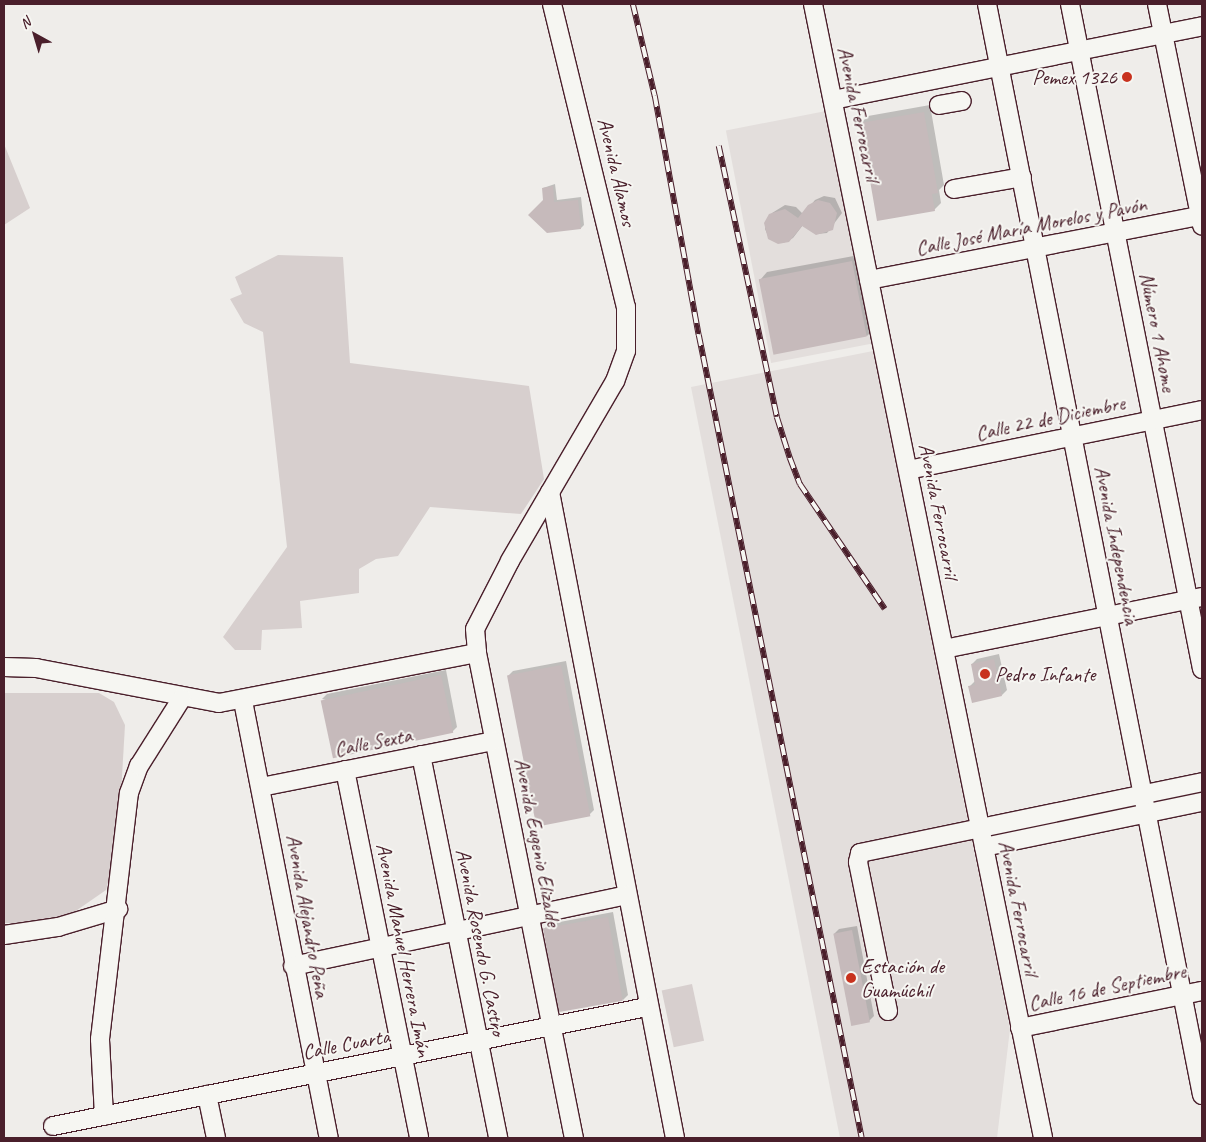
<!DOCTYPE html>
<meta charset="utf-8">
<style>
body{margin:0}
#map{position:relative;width:1206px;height:1142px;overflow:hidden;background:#efedea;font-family:Caveat,sans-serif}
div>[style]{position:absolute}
.built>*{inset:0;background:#e3dedc;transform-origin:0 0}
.green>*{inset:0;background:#d7cfce;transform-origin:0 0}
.shadow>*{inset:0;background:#0003}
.building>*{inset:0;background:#c6babb;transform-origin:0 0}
.roads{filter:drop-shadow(1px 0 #4a1f2b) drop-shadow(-1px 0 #4a1f2b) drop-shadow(0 1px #4a1f2b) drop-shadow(0 -1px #4a1f2b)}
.minor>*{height:18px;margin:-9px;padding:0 9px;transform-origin:9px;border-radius:9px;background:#f6f6f2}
.rail>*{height:5.5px;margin-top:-2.75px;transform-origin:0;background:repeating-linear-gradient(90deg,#f6f6f2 0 11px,#4a1f2b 0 22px);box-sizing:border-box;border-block:1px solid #4a1f2b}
.dots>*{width:14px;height:14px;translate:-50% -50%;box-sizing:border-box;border:2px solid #f6f6f2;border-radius:50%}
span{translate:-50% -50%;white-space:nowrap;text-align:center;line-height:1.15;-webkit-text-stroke:4px #f6f6f2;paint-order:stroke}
.poi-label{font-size:21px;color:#4a1f2b}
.right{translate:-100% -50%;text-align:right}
.left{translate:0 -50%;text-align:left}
.street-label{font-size:21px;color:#4a1f2b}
.frame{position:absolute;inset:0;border:5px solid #4a1f2b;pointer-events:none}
.north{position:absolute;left:10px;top:10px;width:50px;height:50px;-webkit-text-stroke:4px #f6f6f2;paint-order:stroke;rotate:321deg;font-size:14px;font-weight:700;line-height:20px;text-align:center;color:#4a1f2b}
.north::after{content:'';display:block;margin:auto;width:18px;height:22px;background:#4a1f2b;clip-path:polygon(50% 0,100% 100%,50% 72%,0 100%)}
</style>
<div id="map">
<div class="built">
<div style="left:826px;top:111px;width:237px;height:102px;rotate:79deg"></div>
<div style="clip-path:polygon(873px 351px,1010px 1029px,997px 1138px,840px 1138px,691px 387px)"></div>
</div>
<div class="green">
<div style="clip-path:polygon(4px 144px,30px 208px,4px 225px)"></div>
<div style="clip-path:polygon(278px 255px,343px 257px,350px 363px,529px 386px,544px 479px,521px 514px,430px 507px,398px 556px,376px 559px,359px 569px,359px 593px,300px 601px,302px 628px,262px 630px,261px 650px,235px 650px,223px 637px,287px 547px,263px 332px,244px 323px,230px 299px,242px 294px,235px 277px)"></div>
<div style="clip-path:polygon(4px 693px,99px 693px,114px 702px,125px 725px,118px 845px,106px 890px,70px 915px,37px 923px,4px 923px)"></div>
<div style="left:692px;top:984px;width:58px;height:31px;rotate:78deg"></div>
</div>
<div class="shadow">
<div style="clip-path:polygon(930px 105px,944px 185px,939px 190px,941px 203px,934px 210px,861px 123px,868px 116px)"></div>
<div style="clip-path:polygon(555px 184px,557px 200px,581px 197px,584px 225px,581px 228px,544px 200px,543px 188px)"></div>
<div style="clip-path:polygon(824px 196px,835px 198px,842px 213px,827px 233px,817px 234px,803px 225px,793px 238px,783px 243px,769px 238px,765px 229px,767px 219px,772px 213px,785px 205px,796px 207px,803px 214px,815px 200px)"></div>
<div style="clip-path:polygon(859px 255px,874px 329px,867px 336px,761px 279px,767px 272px)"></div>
<div style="clip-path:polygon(999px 654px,1007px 690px,1002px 695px,970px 686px,975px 681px,972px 664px,977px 659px)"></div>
<div style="clip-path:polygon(566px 661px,594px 810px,589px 815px,508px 676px,513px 671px)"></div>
<div style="clip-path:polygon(446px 670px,457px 727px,452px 732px,322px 699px,327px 694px)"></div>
<div style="clip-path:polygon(613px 912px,628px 995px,623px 1000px,544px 929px,549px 924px)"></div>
<div style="clip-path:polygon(857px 926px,874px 1016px,869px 1021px,834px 934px,839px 929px)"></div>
</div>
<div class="building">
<div style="clip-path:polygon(924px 112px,938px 193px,932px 194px,935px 211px,877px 221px,860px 123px)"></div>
<div style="clip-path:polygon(553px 186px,554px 202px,578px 200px,581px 229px,547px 233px,528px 215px,543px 200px,542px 188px)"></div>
<div style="clip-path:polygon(818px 200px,830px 203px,837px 213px,833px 230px,816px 235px,802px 226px,789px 242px,778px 244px,768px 239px,764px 223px,769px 214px,785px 209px,798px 218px,808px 205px)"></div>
<div style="left:852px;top:261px;width:77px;height:95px;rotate:79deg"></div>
<div style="clip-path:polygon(994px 659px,1002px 696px,972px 703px,968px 686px,975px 685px,971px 664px)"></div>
<div style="left:561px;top:665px;width:154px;height:55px;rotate:79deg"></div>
<div style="left:441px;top:675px;width:59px;height:123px;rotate:78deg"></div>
<div style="left:608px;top:917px;width:85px;height:66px;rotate:80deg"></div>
<div style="left:852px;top:930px;width:94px;height:19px;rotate:79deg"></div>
</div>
<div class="roads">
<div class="minor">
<div style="left:552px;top:4px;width:312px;rotate:76.3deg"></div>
<div style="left:626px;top:307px;width:44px;rotate:90deg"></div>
<div style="left:626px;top:351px;width:32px;rotate:110deg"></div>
<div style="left:615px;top:381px;width:208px;rotate:120.3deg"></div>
<div style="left:510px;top:561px;width:76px;rotate:117.2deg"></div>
<div style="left:475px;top:629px;width:24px;rotate:85deg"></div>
<div style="left:477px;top:653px;width:495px;rotate:78.7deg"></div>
<div style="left:813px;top:4px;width:1157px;rotate:78.53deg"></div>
<div style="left:987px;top:4px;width:1112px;rotate:78.85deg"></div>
<div style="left:1070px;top:4px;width:678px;rotate:78.77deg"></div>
<div style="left:1157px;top:4px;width:226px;rotate:78.5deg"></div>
<div style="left:833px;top:100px;width:376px;rotate:-11.3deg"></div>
<div style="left:939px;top:105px;width:23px;rotate:-10deg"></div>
<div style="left:954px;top:189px;width:69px;rotate:-10deg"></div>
<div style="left:869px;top:280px;width:339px;rotate:-11deg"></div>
<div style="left:908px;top:470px;width:300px;rotate:-11.5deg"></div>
<div style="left:550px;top:492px;width:658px;rotate:79.05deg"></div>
<div style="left:944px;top:649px;width:263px;rotate:-11.4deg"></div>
<div style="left:4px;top:667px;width:32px;rotate:2deg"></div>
<div style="left:36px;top:668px;width:186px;rotate:10.8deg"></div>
<div style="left:219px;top:703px;width:263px;rotate:-11deg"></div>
<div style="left:243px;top:701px;width:445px;rotate:78.9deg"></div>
<div style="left:421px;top:755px;width:391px;rotate:78.6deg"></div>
<div style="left:345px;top:770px;width:375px;rotate:78.6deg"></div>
<div style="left:261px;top:787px;width:237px;rotate:-11.2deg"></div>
<div style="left:984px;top:847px;width:223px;rotate:-11.7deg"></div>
<div style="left:4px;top:935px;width:55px;rotate:-8.4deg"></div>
<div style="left:58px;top:927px;width:63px;rotate:-16.7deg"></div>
<div style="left:293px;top:966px;width:341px;rotate:-12deg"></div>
<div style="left:888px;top:1011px;width:152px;rotate:-101.4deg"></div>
<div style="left:858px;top:862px;width:9px;rotate:-77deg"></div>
<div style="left:860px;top:853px;width:349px;rotate:-11.7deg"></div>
<div style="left:1020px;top:1028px;width:186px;rotate:-11.5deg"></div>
<div style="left:207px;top:1095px;width:44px;rotate:78.2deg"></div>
<div style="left:104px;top:1116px;width:77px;rotate:-93deg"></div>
<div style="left:100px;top:1039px;width:248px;rotate:-83.3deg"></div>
<div style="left:129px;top:793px;width:29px;rotate:-70deg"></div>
<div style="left:139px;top:766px;width:80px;rotate:-57.7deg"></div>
<div style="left:53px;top:1126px;width:606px;rotate:-11.33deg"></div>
</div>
</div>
<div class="rail">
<div style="left:633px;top:4px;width:95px;rotate:76.6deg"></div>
<div style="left:655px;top:96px;width:243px;rotate:79.6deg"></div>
<div style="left:699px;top:335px;width:819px;rotate:78.53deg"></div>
<div style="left:719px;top:146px;width:277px;rotate:77.9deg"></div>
<div style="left:777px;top:417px;width:43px;rotate:72.4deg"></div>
<div style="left:790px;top:458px;width:28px;rotate:69deg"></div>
<div style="left:800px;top:484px;width:151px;rotate:55.8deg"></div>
</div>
<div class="dots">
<div style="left:1127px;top:77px;background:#c8321e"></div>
<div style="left:985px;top:674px;background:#c8321e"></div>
<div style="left:851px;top:978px;background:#c8321e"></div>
</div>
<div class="poi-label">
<span class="right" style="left:1117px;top:77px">Pemex 1326</span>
<span class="left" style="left:995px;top:674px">Pedro Infante</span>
<span class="left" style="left:861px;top:978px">Estación de<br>Guamúchil</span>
</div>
<div class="street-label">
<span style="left:859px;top:114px;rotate:78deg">Avenida Ferrocarril</span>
<span style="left:617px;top:172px;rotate:77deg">Avenida Álamos</span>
<span style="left:1031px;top:226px;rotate:-11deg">Calle José María Morelos y Pavón</span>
<span style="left:1158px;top:332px;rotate:79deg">Número 1 Ahome</span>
<span style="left:1050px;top:418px;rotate:-12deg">Calle 22 de Diciembre</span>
<span style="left:939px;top:511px;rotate:79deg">Avenida Ferrocarril</span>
<span style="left:1117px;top:545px;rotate:79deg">Avenida Independencia</span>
<span style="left:373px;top:742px;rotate:-11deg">Calle Sexta</span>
<span style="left:538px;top:842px;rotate:79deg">Avenida Eugenio Elizalde</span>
<span style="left:1019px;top:908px;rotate:79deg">Avenida Ferrocarril</span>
<span style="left:308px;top:916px;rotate:80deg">Avenida Alejandro Peña</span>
<span style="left:481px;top:942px;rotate:79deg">Avenida Rosendo G. Castro</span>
<span style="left:404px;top:950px;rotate:79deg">Avenida Manuel Herrera Imán</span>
<span style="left:1107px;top:987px;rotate:-12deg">Calle 16 de Septiembre</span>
<span style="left:346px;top:1044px;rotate:-11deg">Calle Cuarta</span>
</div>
<div class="frame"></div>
<div class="north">N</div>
</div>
